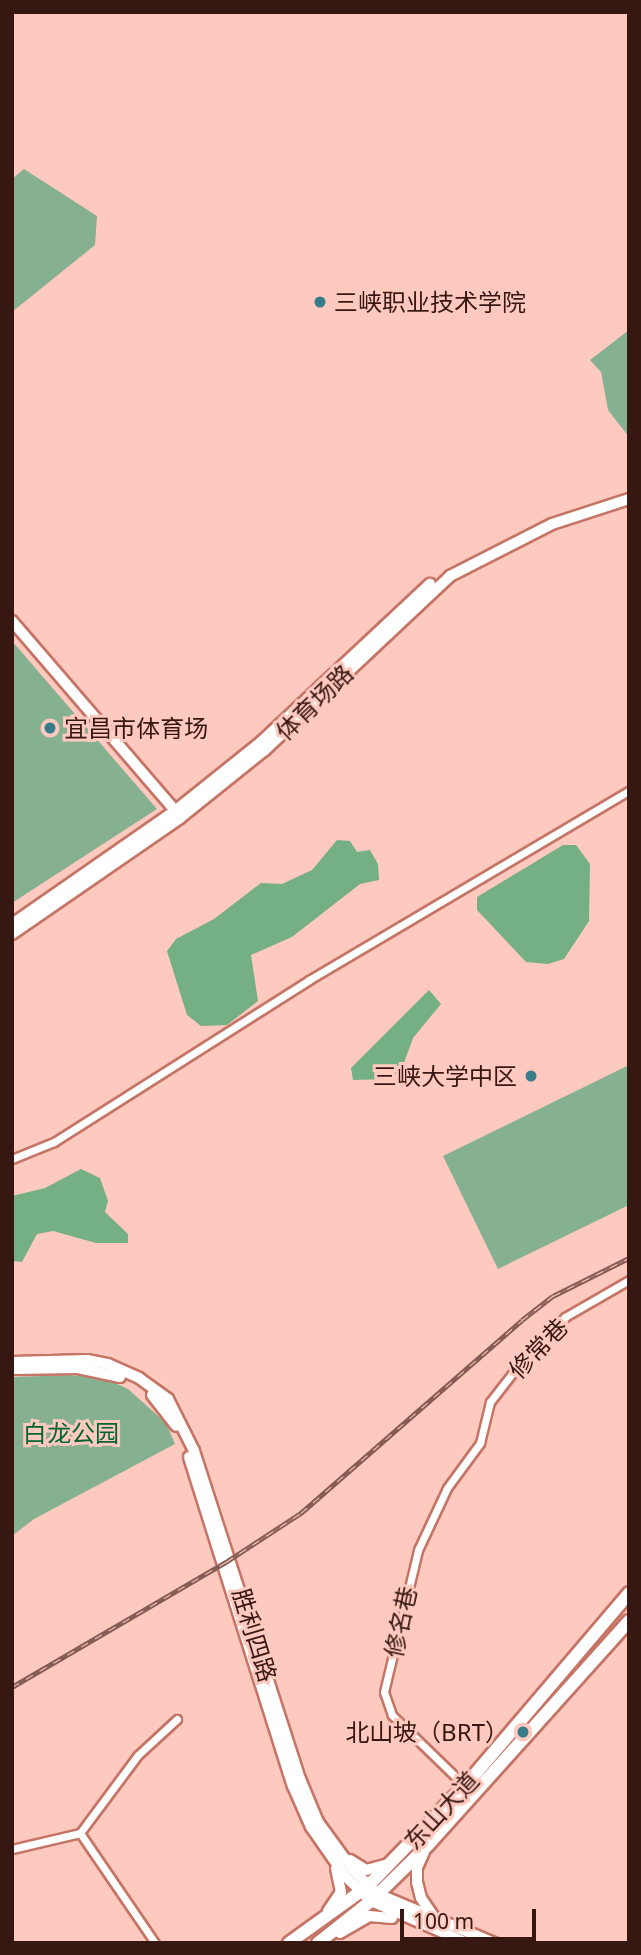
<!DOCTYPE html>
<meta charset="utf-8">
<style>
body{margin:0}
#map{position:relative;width:641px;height:1955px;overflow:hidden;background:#fec9be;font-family:"Noto Sans","Noto Sans SC",sans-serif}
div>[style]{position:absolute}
.green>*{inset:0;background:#86b190}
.forest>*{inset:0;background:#75af84}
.roads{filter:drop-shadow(2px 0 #c57465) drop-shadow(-2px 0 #c57465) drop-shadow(0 2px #c57465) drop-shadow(0 -2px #c57465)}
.street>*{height:7px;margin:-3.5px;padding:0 3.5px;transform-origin:3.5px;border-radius:3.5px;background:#fff}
.secondary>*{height:10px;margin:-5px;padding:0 5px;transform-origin:5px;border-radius:5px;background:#fff}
.primary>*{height:12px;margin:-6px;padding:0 6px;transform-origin:6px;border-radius:6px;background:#fff}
.rail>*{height:5px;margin-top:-2.5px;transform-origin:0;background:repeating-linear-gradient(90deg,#fec9be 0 8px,#865d55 0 16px);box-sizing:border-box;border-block:2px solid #865d55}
.dots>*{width:19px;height:19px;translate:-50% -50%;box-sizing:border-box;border:4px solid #fec9be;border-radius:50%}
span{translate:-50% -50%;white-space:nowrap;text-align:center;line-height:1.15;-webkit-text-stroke:6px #fec9be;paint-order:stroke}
.poi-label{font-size:24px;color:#371711}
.left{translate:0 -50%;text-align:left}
.right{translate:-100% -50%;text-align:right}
.street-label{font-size:24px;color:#371711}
.park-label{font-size:24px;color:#016530}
.frame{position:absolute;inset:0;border:14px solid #371711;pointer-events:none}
.scale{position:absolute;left:400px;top:1909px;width:136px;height:32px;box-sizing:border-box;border:4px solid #371711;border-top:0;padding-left:9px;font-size:21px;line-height:24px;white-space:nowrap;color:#371711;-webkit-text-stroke:5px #fec9be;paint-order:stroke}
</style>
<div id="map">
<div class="green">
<div style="clip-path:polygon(24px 169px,97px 216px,95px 245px,12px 312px,12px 179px)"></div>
<div style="clip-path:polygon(629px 330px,629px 437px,608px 410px,601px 372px,590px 360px)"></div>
<div style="clip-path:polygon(12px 641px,157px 809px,12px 903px)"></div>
<div style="clip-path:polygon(629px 1065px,629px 1205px,498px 1269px,443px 1156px)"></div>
<div style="clip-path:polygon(70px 1375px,104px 1378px,128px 1389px,166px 1423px,175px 1444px,34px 1519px,12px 1536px,12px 1377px)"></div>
</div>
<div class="forest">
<div style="clip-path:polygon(337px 840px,350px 841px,357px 852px,370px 850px,378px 864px,379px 880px,360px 884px,292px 937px,251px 955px,258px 1001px,227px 1025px,201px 1026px,187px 1015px,167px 951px,176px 939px,214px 919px,261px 883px,282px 884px,312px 870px)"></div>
<div style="clip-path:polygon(563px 845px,576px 845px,590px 864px,589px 921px,564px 959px,548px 964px,526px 962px,477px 910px,477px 897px)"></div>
<div style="clip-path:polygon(429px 990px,441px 1004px,413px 1038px,404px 1063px,392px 1079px,353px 1080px,351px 1068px)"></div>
<div style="clip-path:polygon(81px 1169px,100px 1178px,108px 1201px,105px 1212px,128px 1234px,128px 1243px,96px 1243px,53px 1231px,37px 1234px,22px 1262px,12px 1261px,12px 1196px,45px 1188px)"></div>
</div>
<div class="roads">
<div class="street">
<div style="left:12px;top:1159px;width:45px;rotate:-22deg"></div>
<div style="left:54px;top:1142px;width:302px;rotate:-32.4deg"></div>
<div style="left:309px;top:980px;width:372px;rotate:-30.6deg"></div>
<div style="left:465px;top:1786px;width:102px;rotate:-135.8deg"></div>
<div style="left:392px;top:1715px;width:24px;rotate:-109deg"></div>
<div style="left:384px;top:1692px;width:146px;rotate:-76.5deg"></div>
<div style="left:418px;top:1550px;width:68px;rotate:-64.9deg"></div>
<div style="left:447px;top:1488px;width:56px;rotate:-53.7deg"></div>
<div style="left:480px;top:1443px;width:42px;rotate:-76.3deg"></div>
<div style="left:490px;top:1402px;width:46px;rotate:-52.1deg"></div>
<div style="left:518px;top:1366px;width:68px;rotate:-46.2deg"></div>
<div style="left:565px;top:1317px;width:74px;rotate:-30deg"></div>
<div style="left:80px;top:1833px;width:133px;rotate:55.7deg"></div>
<div style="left:12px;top:1849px;width:70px;rotate:-13.2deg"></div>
<div style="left:80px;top:1833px;width:97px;rotate:-53.4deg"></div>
<div style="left:138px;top:1755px;width:53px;rotate:-42.7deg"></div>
</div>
<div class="secondary">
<div style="left:12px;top:621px;width:256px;rotate:49.3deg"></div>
<div style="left:12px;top:924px;width:200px;rotate:-34.8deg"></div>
<div style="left:176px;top:810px;width:110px;rotate:-38.7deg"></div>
<div style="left:262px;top:741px;width:230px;rotate:-43.1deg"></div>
<div style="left:12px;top:934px;width:204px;rotate:-34.6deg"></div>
<div style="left:180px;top:818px;width:109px;rotate:-38.7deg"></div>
<div style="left:265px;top:750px;width:254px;rotate:-43.2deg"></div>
<div style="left:450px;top:576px;width:114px;rotate:-27deg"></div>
<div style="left:552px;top:524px;width:81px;rotate:-18deg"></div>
<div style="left:12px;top:1362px;width:75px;rotate:-1.5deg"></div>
<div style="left:87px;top:1360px;width:21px;rotate:11deg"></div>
<div style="left:108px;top:1364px;width:34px;rotate:24deg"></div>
<div style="left:139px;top:1378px;width:36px;rotate:36deg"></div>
<div style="left:168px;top:1399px;width:58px;rotate:63.4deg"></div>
<div style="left:194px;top:1451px;width:345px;rotate:72.1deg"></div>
<div style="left:300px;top:1779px;width:47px;rotate:67.3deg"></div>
<div style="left:318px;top:1822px;width:59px;rotate:53.9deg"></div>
<div style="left:353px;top:1870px;width:35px;rotate:44deg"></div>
<div style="left:378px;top:1894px;width:126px;rotate:22.9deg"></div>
<div style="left:12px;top:1369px;width:66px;rotate:-0.9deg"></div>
<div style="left:78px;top:1368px;width:43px;rotate:12.1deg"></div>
<div style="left:152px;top:1395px;width:39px;rotate:52deg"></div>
<div style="left:189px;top:1457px;width:345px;rotate:72.5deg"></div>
<div style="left:293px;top:1786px;width:45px;rotate:66.3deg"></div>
<div style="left:311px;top:1827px;width:60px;rotate:55.2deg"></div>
<div style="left:345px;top:1876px;width:36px;rotate:44deg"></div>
<div style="left:371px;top:1901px;width:105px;rotate:23.6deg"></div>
<div style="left:424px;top:1852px;width:17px;rotate:114deg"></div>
<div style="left:417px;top:1868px;width:14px;rotate:90deg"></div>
<div style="left:417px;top:1882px;width:16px;rotate:76deg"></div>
<div style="left:421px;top:1898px;width:27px;rotate:56deg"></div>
<div style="left:350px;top:1860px;width:19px;rotate:32deg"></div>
<div style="left:366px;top:1870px;width:24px;rotate:-15deg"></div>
<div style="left:328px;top:1911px;width:23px;rotate:-56deg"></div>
<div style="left:341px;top:1892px;width:24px;rotate:-102deg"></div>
<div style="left:340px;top:1933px;width:34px;rotate:-30deg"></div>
<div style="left:369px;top:1916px;width:23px;rotate:5deg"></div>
</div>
<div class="primary">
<div style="left:289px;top:1943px;width:97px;rotate:-35.8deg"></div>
<div style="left:368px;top:1886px;width:139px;rotate:-45.9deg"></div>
<div style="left:465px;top:1786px;width:253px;rotate:-49.6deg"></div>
<div style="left:318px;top:1943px;width:68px;rotate:-38.4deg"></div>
<div style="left:371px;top:1901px;width:80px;rotate:-44.5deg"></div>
<div style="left:428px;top:1845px;width:301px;rotate:-48.1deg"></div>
</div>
</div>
<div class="rail">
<div style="left:12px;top:1687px;width:248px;rotate:-30.3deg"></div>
<div style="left:226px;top:1562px;width:90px;rotate:-33.2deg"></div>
<div style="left:301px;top:1513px;width:293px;rotate:-41.1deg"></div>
<div style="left:522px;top:1320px;width:39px;rotate:-38deg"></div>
<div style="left:553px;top:1296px;width:85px;rotate:-26.6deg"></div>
</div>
<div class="dots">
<div style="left:320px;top:302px;background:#367c89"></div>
<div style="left:50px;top:728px;background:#367c89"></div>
<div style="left:531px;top:1076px;background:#367c89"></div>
<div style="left:523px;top:1732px;background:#367c89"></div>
</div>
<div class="poi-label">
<span class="left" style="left:334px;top:302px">三峡职业技术学院</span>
<span class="left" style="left:64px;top:728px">宜昌市体育场</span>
<span class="right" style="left:517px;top:1076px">三峡大学中区</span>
<span class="right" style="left:509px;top:1732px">北山坡（BRT）</span>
</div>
<div class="street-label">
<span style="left:314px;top:702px;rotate:-44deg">体育场路</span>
<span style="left:538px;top:1348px;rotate:-46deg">修常巷</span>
<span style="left:400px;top:1622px;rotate:-78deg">修名巷</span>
<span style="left:255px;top:1635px;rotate:73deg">胜利四路</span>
<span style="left:441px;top:1810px;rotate:-47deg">东山大道</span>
</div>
<div class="park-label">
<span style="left:71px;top:1433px">白龙公园</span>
</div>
<div class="frame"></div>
<div class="scale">100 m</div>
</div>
